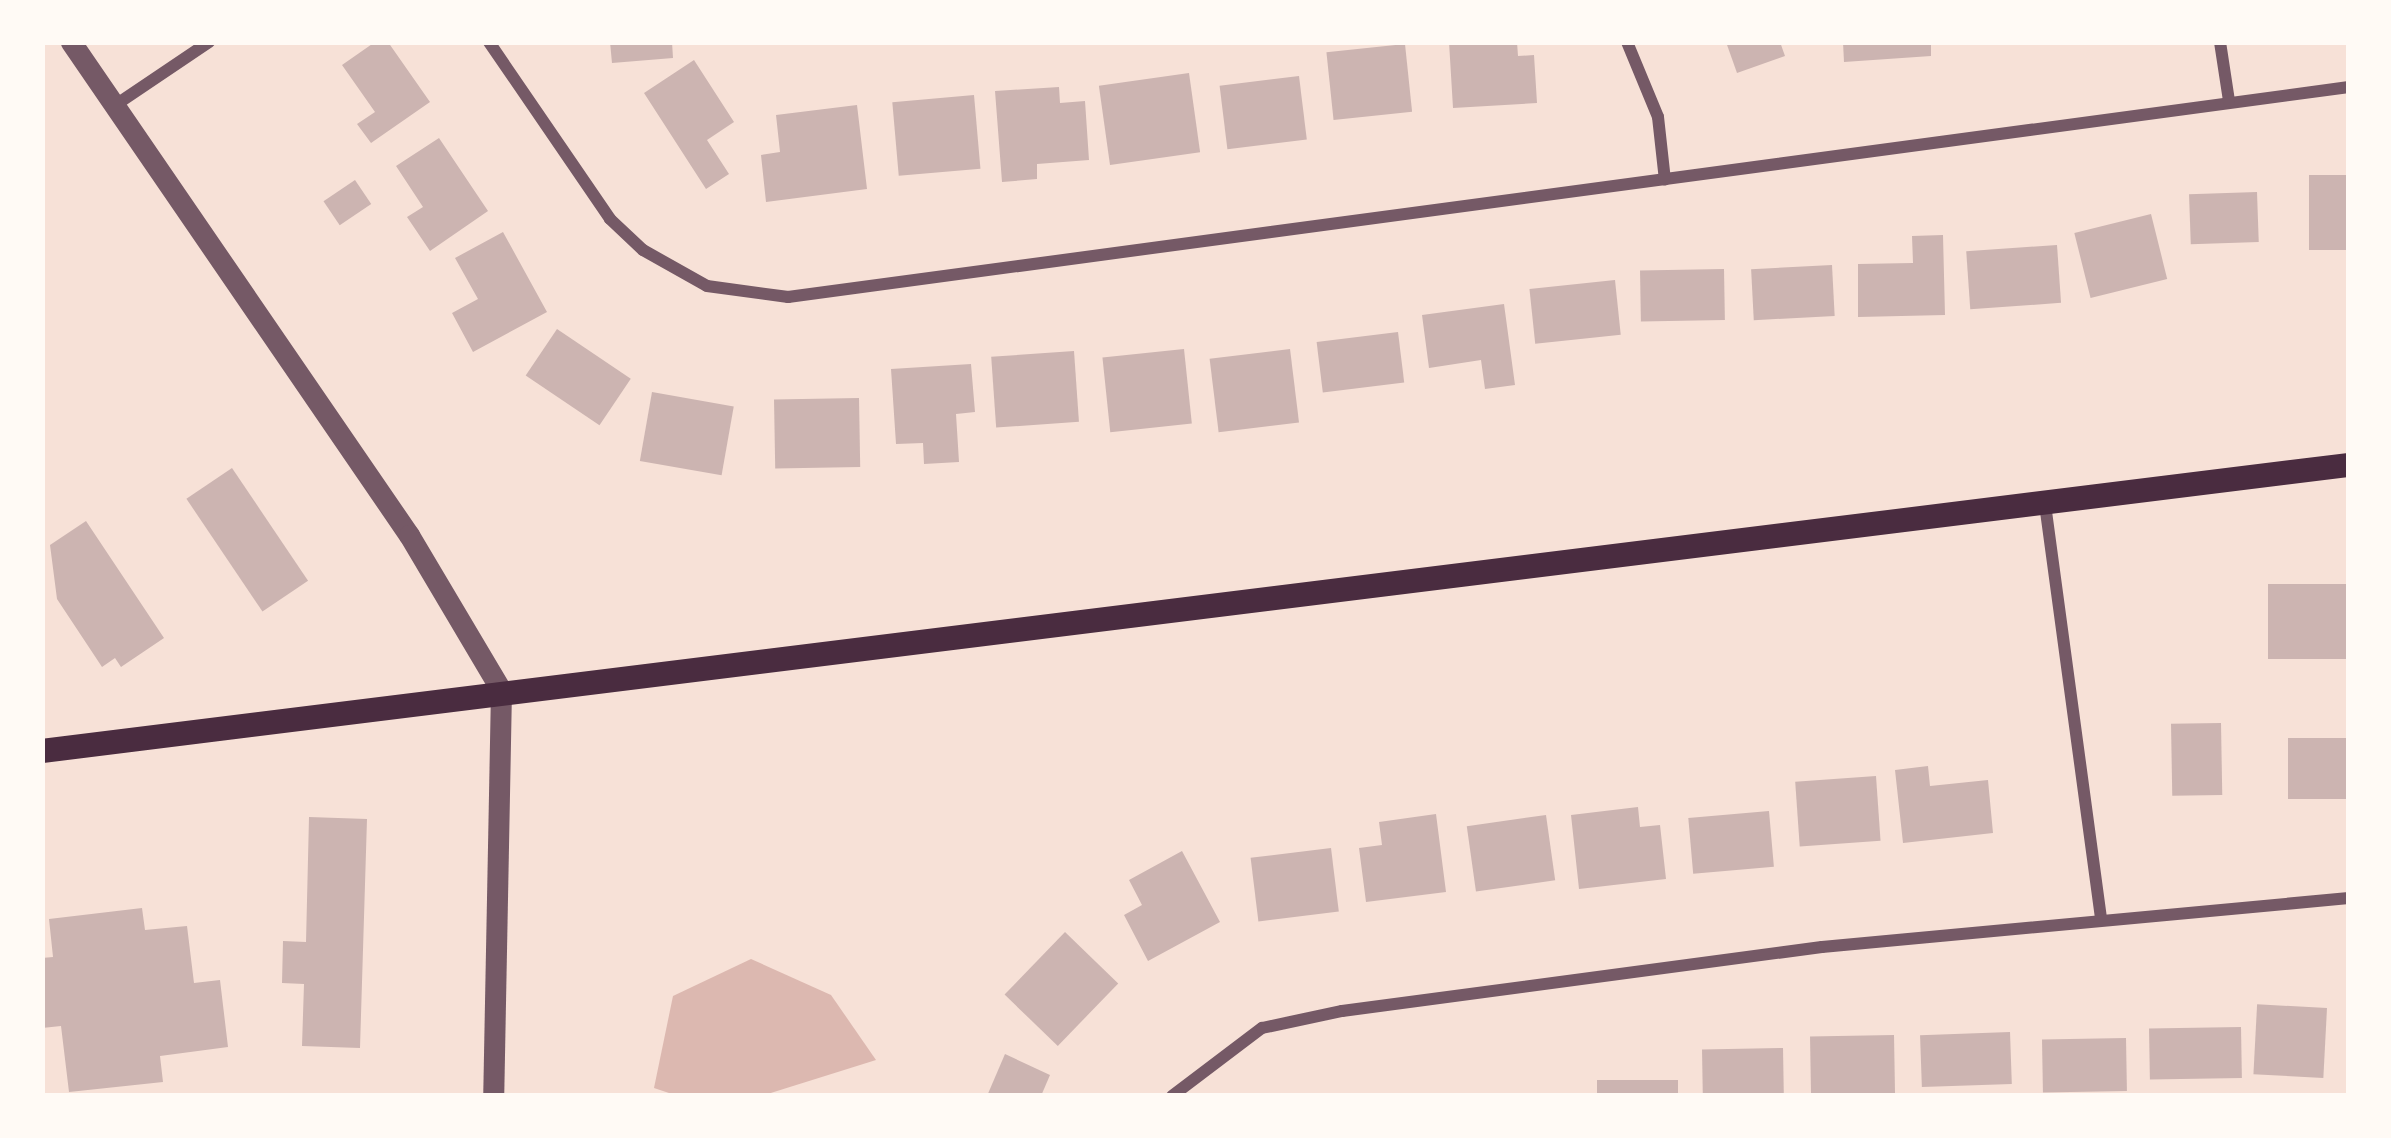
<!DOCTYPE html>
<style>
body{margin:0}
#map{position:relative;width:2391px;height:1138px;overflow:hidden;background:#f7e1d7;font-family:"Sofia Sans Condensed",sans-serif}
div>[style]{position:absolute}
.water>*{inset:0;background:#dcb8b0}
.building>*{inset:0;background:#ccb4b1;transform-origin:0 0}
.minor>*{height:12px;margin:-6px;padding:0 6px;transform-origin:6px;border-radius:6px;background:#755966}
.tertiary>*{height:21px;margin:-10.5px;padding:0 10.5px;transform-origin:10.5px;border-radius:10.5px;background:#755966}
.secondary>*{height:24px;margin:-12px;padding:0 12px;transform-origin:12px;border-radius:12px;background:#4a2c40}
span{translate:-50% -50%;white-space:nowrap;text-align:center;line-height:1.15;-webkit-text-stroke:12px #fffaf5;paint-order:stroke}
.frame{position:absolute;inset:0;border:45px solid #fffaf5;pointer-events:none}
</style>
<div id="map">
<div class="water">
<div style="clip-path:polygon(751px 959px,831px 995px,876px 1060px,761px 1096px,678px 1096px,654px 1088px,673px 996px)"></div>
</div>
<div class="building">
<div style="clip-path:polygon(375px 42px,388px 42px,430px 102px,371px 143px,357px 124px,375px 112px,342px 65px)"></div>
<div style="clip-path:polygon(610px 42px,672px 42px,673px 58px,612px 63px)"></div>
<div style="clip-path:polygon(1449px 42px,1517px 42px,1518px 56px,1534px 55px,1537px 103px,1453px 108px)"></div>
<div style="clip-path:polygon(1726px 42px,1780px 42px,1785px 56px,1737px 73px)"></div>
<div style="clip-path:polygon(1843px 42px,1931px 42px,1931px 56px,1844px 62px)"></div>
<div style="left:1405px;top:44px;width:68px;height:79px;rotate:84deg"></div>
<div style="clip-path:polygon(694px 60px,734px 122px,707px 140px,729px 174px,706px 189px,644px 93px)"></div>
<div style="left:1189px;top:73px;width:80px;height:91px;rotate:82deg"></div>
<div style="left:1299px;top:76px;width:64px;height:80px;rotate:83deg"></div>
<div style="clip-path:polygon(1059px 87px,1060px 103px,1085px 101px,1089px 160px,1037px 164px,1037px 179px,1002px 182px,995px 91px)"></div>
<div style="left:974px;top:95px;width:74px;height:82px;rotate:85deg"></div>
<div style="clip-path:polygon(857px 105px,867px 189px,766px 202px,761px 155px,780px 152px,776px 115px)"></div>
<div style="clip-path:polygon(439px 138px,488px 211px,430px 251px,407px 217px,423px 207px,396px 166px)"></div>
<div style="left:2349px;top:175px;width:75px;height:40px;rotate:90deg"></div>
<div style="left:355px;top:180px;width:29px;height:38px;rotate:56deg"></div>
<div style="left:2257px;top:192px;width:50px;height:68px;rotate:88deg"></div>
<div style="left:2151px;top:214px;width:67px;height:79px;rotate:76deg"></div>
<div style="clip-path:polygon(503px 232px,547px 312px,473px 352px,452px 313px,478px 299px,455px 258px)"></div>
<div style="clip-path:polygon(1943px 235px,1945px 315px,1858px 317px,1858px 264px,1913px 263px,1912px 236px)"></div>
<div style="left:2057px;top:245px;width:58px;height:91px;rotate:86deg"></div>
<div style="left:1832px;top:265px;width:51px;height:81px;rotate:87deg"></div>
<div style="left:1724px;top:269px;width:51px;height:84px;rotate:89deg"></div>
<div style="left:1615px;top:280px;width:55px;height:86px;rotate:84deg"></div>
<div style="clip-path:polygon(1504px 304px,1515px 385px,1485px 389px,1481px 360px,1429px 368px,1422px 315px)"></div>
<div style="left:557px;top:329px;width:89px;height:56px;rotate:34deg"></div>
<div style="left:1398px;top:332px;width:51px;height:82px;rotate:83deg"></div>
<div style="left:1184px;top:349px;width:75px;height:82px;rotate:84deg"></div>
<div style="left:1290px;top:349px;width:74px;height:81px;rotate:83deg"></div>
<div style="left:1074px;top:351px;width:71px;height:83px;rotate:86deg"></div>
<div style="clip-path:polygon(971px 364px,975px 412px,956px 414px,959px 462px,924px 464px,923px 443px,896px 444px,891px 369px)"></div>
<div style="left:652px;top:392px;width:83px;height:70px;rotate:10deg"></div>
<div style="left:859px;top:398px;width:69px;height:85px;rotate:89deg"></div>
<div style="left:232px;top:468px;width:136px;height:55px;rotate:56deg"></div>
<div style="clip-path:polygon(86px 521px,164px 638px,121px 667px,115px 658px,102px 667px,57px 599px,50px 545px)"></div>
<div style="left:2349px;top:584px;width:75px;height:81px;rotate:90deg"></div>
<div style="left:2221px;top:723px;width:72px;height:50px;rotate:89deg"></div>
<div style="left:2349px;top:738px;width:61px;height:61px;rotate:90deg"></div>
<div style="clip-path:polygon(1928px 766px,1930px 786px,1988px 780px,1993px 833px,1903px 843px,1895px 770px)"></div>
<div style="left:1876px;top:776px;width:65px;height:81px;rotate:86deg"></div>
<div style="clip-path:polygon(1638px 807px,1640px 827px,1660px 825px,1666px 879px,1579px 889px,1571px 815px)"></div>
<div style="left:1769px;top:811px;width:56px;height:81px;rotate:85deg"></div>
<div style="clip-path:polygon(1436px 814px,1446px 892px,1366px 902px,1359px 848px,1382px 845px,1379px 822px)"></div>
<div style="left:1546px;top:815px;width:66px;height:80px;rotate:82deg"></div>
<div style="clip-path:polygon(309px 817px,367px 819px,360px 1048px,302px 1046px,304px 984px,282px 983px,283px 941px,306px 942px)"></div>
<div style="left:1331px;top:848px;width:64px;height:81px;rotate:83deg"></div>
<div style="clip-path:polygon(1182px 851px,1220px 922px,1148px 961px,1124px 915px,1142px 905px,1129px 880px)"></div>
<div style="clip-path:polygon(142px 908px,145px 930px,187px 926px,194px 983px,220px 980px,228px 1047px,160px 1056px,163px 1082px,69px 1092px,61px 1026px,42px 1028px,42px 958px,53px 957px,49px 919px)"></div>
<div style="left:1065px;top:932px;width:74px;height:87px;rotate:44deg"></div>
<div style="left:2327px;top:1008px;width:70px;height:70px;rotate:93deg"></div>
<div style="left:2241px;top:1027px;width:51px;height:92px;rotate:89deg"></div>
<div style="left:2010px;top:1032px;width:52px;height:90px;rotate:88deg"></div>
<div style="left:1894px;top:1035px;width:61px;height:84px;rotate:89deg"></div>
<div style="left:2126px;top:1038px;width:53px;height:84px;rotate:89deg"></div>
<div style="left:1783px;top:1048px;width:48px;height:81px;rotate:89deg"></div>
<div style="clip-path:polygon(1005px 1054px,1050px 1075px,1041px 1096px,987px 1096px)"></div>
<div style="left:1678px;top:1080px;width:16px;height:81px;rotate:90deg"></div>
</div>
<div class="minor">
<div style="left:489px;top:42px;width:214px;rotate:55.6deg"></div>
<div style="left:610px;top:219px;width:45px;rotate:43.2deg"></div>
<div style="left:643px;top:250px;width:73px;rotate:29.4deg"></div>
<div style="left:707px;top:286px;width:82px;rotate:7.7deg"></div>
<div style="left:788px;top:297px;width:1575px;rotate:-7.66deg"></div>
<div style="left:1627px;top:42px;width:81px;rotate:67.5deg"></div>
<div style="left:1658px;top:117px;width:63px;rotate:83.7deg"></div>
<div style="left:2220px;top:42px;width:60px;rotate:81.3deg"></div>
<div style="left:114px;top:106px;width:115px;rotate:-34deg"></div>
<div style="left:2045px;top:504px;width:419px;rotate:82.3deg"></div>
<div style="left:1172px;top:1096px;width:113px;rotate:-37.1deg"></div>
<div style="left:1262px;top:1028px;width:82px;rotate:-12deg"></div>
<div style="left:1342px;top:1011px;width:484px;rotate:-7.6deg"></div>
<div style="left:1822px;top:947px;width:529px;rotate:-5.31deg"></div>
</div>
<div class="tertiary">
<div style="left:71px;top:42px;width:598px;rotate:55.57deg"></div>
<div style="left:409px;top:535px;width:180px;rotate:59.3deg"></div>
<div style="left:501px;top:690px;width:406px;rotate:91.1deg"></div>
</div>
<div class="secondary">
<div style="left:42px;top:751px;width:2325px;rotate:-7.07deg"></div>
</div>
<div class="frame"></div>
</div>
